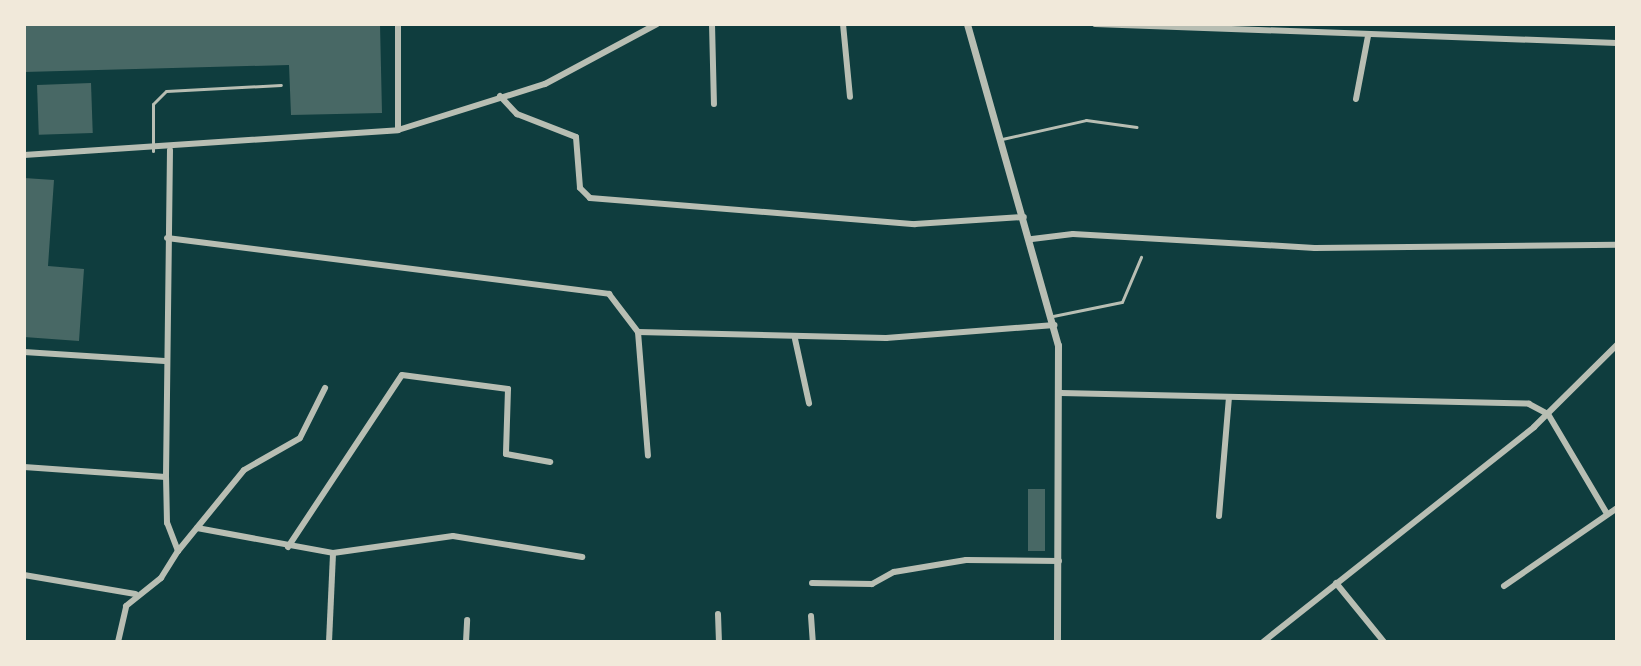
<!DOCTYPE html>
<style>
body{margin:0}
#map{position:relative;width:1641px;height:666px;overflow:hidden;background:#0f3d3e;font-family:"Fira Sans Condensed",sans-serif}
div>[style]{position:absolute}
.building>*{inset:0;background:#486865;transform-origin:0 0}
.service>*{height:3px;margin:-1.5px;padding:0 1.5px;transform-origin:1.5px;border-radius:1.5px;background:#b8beb3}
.minor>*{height:6px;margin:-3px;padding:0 3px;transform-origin:3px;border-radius:3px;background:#b8beb3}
.tertiary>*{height:7px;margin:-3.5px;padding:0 3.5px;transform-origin:3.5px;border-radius:3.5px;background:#b8beb3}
span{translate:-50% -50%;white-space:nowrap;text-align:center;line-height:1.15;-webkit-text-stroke:8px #f1e9da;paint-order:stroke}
.frame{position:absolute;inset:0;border:26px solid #f1e9da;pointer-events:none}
</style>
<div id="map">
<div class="building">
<div style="clip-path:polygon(24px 24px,380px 24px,382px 113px,291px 115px,289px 65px,24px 72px)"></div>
<div style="left:91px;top:83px;width:50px;height:54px;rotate:88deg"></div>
<div style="clip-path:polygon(24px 178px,54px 180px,48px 266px,84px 269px,79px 341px,24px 337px)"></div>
<div style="left:1028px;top:489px;width:17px;height:62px"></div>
</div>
<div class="service">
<div style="left:1002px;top:139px;width:86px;rotate:-12.7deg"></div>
<div style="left:1086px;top:120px;width:51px;rotate:7.8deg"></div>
<div style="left:153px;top:151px;width:47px;rotate:-90deg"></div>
<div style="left:153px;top:104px;width:18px;rotate:-45deg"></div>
<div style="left:166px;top:91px;width:115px;rotate:-3deg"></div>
<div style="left:1053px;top:316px;width:70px;rotate:-11.5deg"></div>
<div style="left:1122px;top:302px;width:49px;rotate:-67.1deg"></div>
</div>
<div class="minor">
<div style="left:398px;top:24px;width:106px;rotate:90deg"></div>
<div style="left:712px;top:24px;width:80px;rotate:88.6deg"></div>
<div style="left:843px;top:24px;width:73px;rotate:84.5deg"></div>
<div style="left:1095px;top:24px;width:522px;rotate:2.08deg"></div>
<div style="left:500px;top:96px;width:25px;rotate:47deg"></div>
<div style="left:517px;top:114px;width:63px;rotate:21.3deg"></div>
<div style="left:576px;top:137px;width:51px;rotate:85.5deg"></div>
<div style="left:580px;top:188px;width:14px;rotate:45deg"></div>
<div style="left:590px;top:198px;width:326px;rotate:4.6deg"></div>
<div style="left:915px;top:224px;width:109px;rotate:-3.7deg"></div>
<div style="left:1356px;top:99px;width:64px;rotate:-79.2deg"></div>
<div style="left:24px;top:155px;width:375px;rotate:-3.8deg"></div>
<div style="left:398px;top:130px;width:154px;rotate:-17.4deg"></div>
<div style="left:545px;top:84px;width:127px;rotate:-28.2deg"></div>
<div style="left:167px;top:238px;width:446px;rotate:7.2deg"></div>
<div style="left:609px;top:294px;width:48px;rotate:52.7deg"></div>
<div style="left:638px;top:332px;width:124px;rotate:85.4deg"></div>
<div style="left:1032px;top:239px;width:41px;rotate:-7deg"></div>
<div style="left:1073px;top:234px;width:242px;rotate:3.3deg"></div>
<div style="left:1315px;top:248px;width:302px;rotate:-0.6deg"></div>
<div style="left:638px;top:332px;width:248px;rotate:1.4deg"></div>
<div style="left:886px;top:338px;width:169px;rotate:-4.4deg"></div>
<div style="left:795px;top:339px;width:66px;rotate:77.7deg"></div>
<div style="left:24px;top:352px;width:141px;rotate:3.7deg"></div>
<div style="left:1061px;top:393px;width:468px;rotate:1.3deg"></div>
<div style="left:1529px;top:404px;width:21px;rotate:28deg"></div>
<div style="left:1548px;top:414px;width:114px;rotate:59.4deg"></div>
<div style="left:24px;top:467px;width:142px;rotate:4deg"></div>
<div style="left:1219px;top:516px;width:119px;rotate:-85.2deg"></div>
<div style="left:197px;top:528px;width:138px;rotate:10.4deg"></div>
<div style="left:333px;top:553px;width:121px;rotate:-8.1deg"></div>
<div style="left:453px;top:536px;width:131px;rotate:9.2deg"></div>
<div style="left:288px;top:547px;width:206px;rotate:-56.5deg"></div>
<div style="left:402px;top:375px;width:107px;rotate:7.5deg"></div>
<div style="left:508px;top:389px;width:65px;rotate:91.8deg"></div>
<div style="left:506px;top:454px;width:45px;rotate:10.3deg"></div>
<div style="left:178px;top:551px;width:104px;rotate:-50.8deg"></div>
<div style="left:244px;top:470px;width:64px;rotate:-29.7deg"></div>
<div style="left:300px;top:438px;width:56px;rotate:-63.4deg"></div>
<div style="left:24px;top:575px;width:113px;rotate:9.7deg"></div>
<div style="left:812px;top:583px;width:60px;rotate:1deg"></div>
<div style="left:872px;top:584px;width:25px;rotate:-29deg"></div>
<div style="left:894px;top:572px;width:73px;rotate:-9.5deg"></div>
<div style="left:966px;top:560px;width:93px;rotate:0.6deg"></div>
<div style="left:1336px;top:583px;width:76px;rotate:50.9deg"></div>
<div style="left:1504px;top:586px;width:137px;rotate:-34.6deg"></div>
<div style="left:718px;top:614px;width:28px;rotate:88deg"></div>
<div style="left:811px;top:616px;width:26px;rotate:86deg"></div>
<div style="left:118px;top:642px;width:37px;rotate:-77deg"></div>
<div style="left:126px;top:606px;width:45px;rotate:-38.7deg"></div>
<div style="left:161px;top:578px;width:32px;rotate:-58deg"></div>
<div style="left:178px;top:551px;width:30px;rotate:-111deg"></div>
<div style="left:167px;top:523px;width:46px;rotate:-91.2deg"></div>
<div style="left:166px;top:477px;width:327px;rotate:-89.3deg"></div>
<div style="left:329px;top:642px;width:89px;rotate:-87.4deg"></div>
<div style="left:466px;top:642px;width:22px;rotate:-87deg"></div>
<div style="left:1263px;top:642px;width:346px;rotate:-38.4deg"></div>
<div style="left:1534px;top:427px;width:117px;rotate:-44.7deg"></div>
</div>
<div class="tertiary">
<div style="left:967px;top:24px;width:334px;rotate:74.2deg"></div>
<div style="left:1058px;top:345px;width:297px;rotate:90.2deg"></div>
</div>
<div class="frame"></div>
</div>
